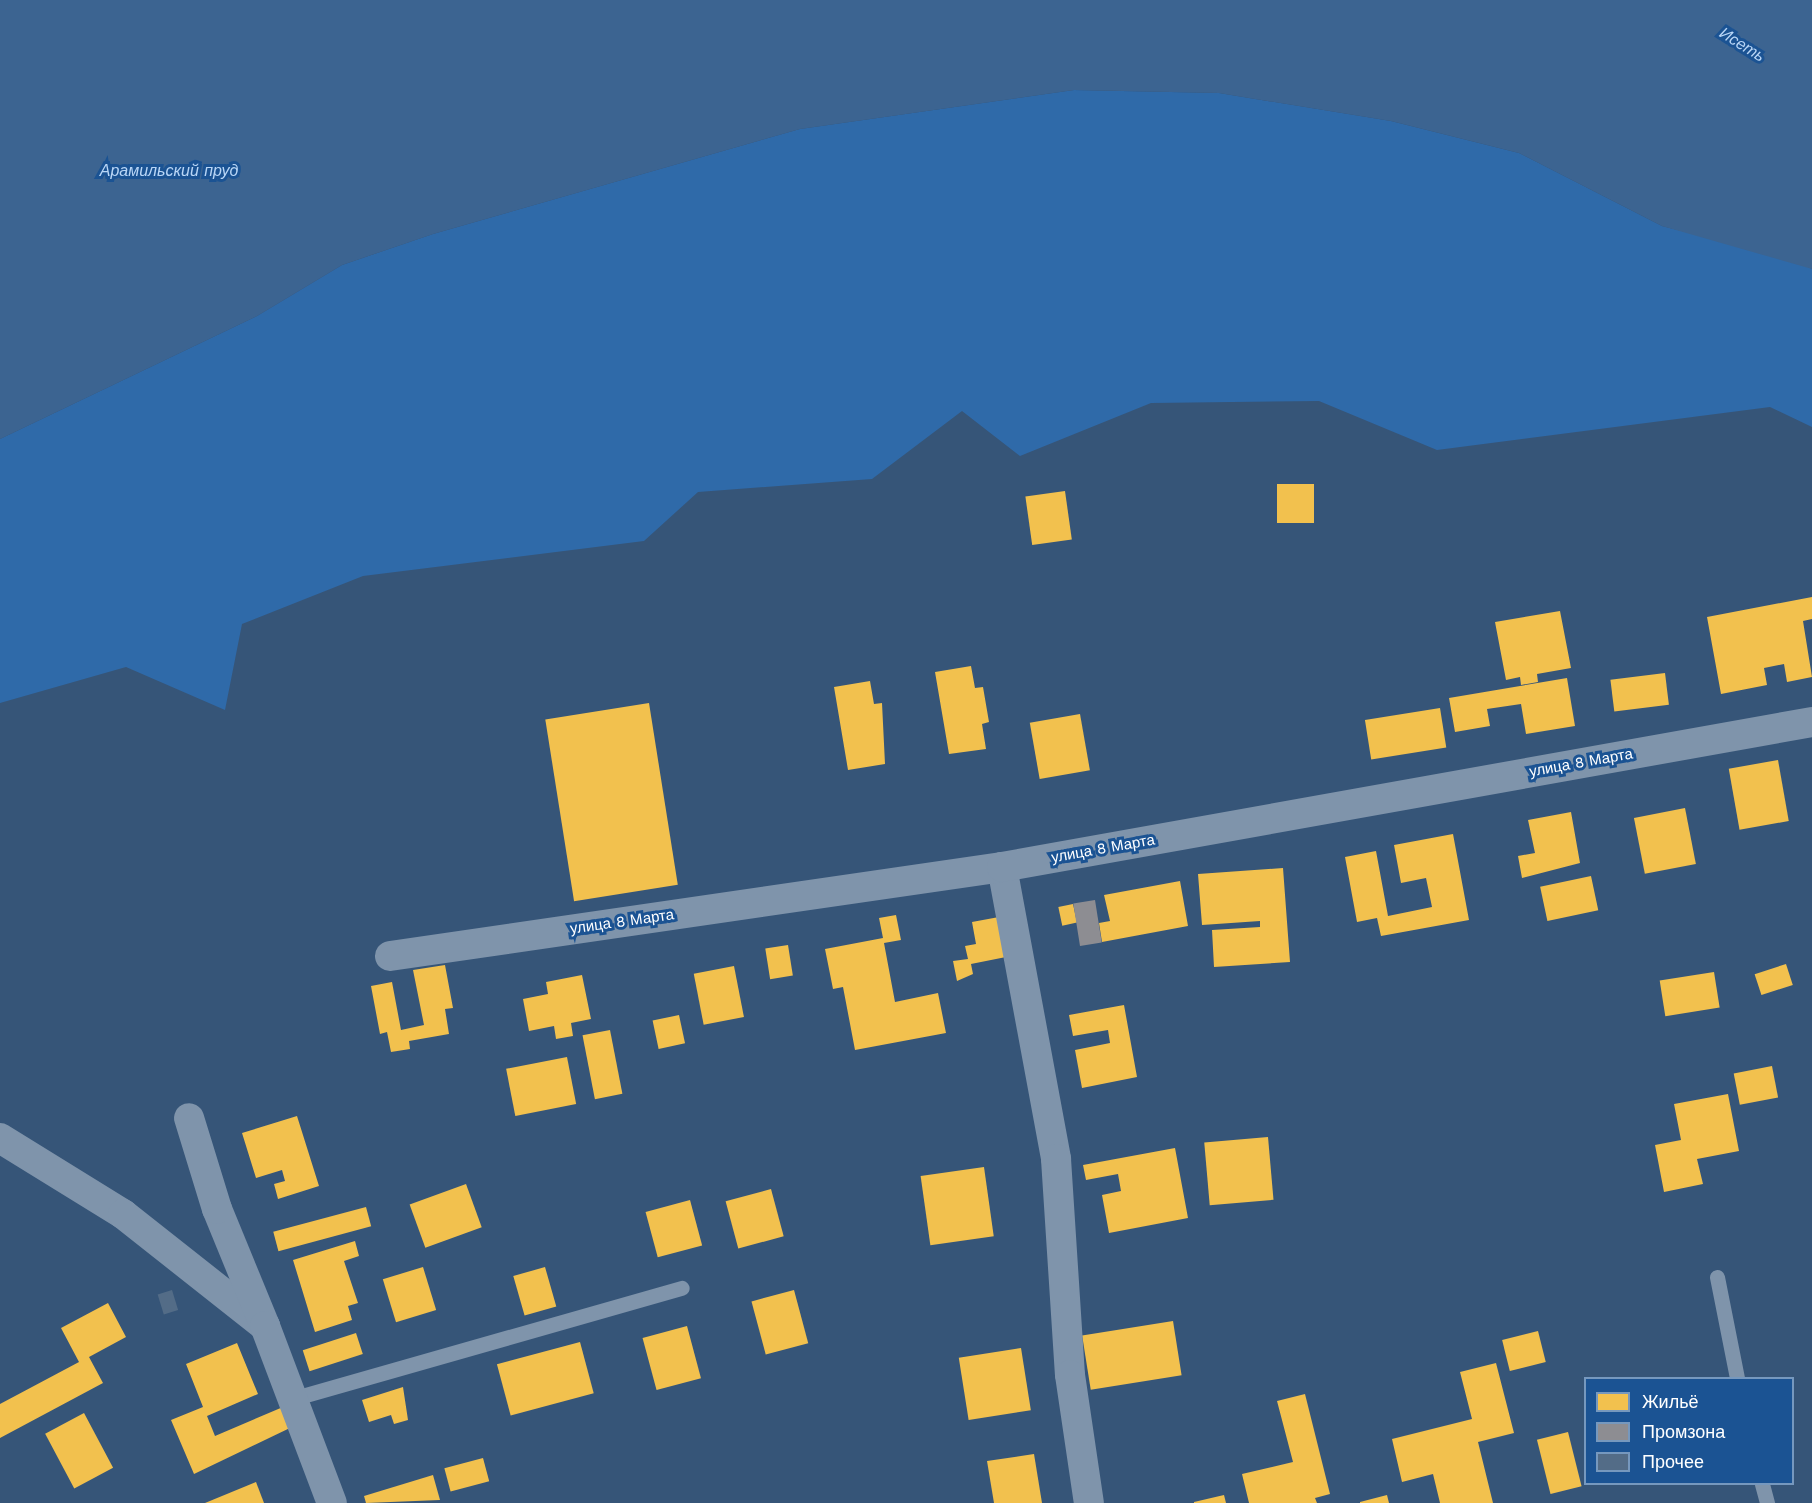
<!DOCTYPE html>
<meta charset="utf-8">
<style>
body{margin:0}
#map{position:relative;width:1812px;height:1503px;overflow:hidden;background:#365578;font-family:"Work Sans",sans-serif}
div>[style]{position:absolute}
.green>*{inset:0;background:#2f6aa9}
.water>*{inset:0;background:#3c6491}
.homes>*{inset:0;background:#f2c14e;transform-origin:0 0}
.industry>*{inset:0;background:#8d8d92;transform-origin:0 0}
.building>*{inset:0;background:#536c87;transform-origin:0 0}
.service>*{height:15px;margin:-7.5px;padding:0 7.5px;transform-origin:7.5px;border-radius:7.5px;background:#7f94ab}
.minor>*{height:30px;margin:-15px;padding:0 15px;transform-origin:15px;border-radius:15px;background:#7f94ab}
span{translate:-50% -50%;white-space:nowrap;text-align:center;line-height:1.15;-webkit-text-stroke:6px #1b5393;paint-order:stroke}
.street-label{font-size:15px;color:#fff}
.water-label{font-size:16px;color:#b9d6f6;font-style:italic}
.legend{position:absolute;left:1584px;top:1377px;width:210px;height:108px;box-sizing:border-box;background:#1b5393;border:2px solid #7698be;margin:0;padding:8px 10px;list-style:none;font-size:18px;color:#fff}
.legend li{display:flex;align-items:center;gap:12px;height:30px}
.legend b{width:30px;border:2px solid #7698be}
</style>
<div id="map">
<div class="green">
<div style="clip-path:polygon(1074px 90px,1219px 93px,1391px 121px,1519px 153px,1662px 226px,1795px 260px,1812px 269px,1812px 427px,1770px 407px,1437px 450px,1319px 401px,1151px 403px,1020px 456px,962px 411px,872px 479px,698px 492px,644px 541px,363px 576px,242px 624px,225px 710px,126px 667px,0 703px,0 439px,257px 316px,342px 265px,433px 234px,800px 129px)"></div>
</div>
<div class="water">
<div style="clip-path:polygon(0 0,1812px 0,1812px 269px,1662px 226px,1519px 153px,1391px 121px,1219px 93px,1074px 90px,800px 129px,433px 234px,342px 265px,257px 316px,0 439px)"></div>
</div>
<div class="homes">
<div style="left:1277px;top:484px;width:37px;height:39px"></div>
<div style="left:1065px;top:491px;width:49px;height:40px;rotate:82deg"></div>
<div style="clip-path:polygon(1812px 597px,1812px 619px,1803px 621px,1812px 677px,1787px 682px,1784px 664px,1764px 668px,1767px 685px,1721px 694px,1707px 617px)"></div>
<div style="clip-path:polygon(1560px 611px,1571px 668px,1537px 674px,1538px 682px,1521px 685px,1520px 677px,1506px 680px,1495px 622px)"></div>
<div style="clip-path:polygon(971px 666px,975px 688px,983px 687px,989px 722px,982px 724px,986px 749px,949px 754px,935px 672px)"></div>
<div style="left:1665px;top:673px;width:32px;height:55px;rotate:83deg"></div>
<div style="clip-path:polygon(1567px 678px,1575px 726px,1526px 734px,1521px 704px,1487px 709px,1490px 726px,1455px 732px,1449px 698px)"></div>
<div style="clip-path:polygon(870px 681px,874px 704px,882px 703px,885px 764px,848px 770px,834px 687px)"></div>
<div style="left:649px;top:703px;width:184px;height:105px;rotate:81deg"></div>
<div style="left:1440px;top:708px;width:40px;height:76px;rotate:81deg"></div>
<div style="left:1080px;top:714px;width:57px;height:51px;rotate:80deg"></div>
<div style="left:1778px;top:760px;width:62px;height:50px;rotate:80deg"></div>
<div style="left:1685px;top:808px;width:57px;height:52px;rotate:79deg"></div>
<div style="clip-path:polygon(1571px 812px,1580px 863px,1522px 878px,1518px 856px,1535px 853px,1528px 820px)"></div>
<div style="clip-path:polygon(1453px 834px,1469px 920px,1381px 936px,1377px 918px,1357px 922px,1345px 857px,1376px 851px,1388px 916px,1432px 907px,1426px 878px,1401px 883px,1394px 845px)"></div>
<div style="clip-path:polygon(1283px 868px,1290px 962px,1214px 967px,1212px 930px,1260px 927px,1260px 921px,1202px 925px,1198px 874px)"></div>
<div style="left:1591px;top:876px;width:35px;height:52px;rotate:78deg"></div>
<div style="clip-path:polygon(1180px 881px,1188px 926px,1102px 942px,1099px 923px,1110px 921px,1104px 895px)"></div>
<div style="left:1073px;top:904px;width:19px;height:15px;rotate:78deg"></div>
<div style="clip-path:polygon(896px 915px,901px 940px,884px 943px,895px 1002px,938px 993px,946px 1033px,855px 1050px,843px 987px,833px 989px,825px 949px,883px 938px,879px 918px)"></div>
<div style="clip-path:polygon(999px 917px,1006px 957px,971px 964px,973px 974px,957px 981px,953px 961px,968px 959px,965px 946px,976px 944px,972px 922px)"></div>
<div style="left:788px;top:945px;width:31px;height:23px;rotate:81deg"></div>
<div style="left:1786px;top:964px;width:22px;height:33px;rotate:72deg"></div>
<div style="clip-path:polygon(445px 965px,453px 1008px,445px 1009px,449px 1034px,409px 1041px,410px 1049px,391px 1052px,387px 1032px,380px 1034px,371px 986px,392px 982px,401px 1030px,424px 1025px,413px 970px)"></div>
<div style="left:734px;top:966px;width:52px;height:41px;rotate:79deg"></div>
<div style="left:1714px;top:972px;width:36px;height:55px;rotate:81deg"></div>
<div style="clip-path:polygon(582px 975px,591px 1019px,571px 1023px,573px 1036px,556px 1039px,554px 1026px,529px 1031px,523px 999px,548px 994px,546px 982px)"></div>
<div style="clip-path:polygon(1124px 1005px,1137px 1077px,1082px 1088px,1075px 1050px,1110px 1043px,1108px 1030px,1073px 1036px,1069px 1015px)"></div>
<div style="left:679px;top:1015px;width:29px;height:27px;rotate:78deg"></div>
<div style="left:610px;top:1030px;width:65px;height:28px;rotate:79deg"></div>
<div style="left:567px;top:1057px;width:48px;height:62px;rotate:79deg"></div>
<div style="left:1772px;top:1066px;width:32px;height:39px;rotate:79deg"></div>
<div style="clip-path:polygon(1728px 1094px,1739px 1151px,1697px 1159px,1703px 1184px,1664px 1192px,1655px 1145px,1681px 1140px,1674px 1104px)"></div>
<div style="clip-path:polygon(297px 1116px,319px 1186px,278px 1199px,274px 1184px,285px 1181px,282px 1170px,256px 1178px,242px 1133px)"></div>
<div style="left:1268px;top:1137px;width:63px;height:64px;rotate:85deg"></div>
<div style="clip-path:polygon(1175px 1148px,1188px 1218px,1109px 1233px,1102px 1195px,1121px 1191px,1118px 1174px,1086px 1180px,1083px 1165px)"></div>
<div style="left:984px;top:1167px;width:70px;height:64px;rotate:82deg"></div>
<div style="left:466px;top:1184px;width:46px;height:60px;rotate:70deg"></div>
<div style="left:771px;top:1189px;width:49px;height:47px;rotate:75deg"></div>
<div style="left:690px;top:1200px;width:47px;height:46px;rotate:75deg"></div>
<div style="left:366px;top:1207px;width:20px;height:96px;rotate:75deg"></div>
<div style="clip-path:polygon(355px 1241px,359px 1256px,344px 1261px,358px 1303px,348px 1306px,352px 1320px,315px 1332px,293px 1260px)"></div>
<div style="left:423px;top:1267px;width:45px;height:42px;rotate:73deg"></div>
<div style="left:545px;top:1267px;width:41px;height:33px;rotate:74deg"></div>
<div style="left:794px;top:1290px;width:55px;height:44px;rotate:75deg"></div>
<div style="clip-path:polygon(108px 1303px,126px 1337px,89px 1357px,103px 1383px,0 1438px,0 1404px,79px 1362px,61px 1328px)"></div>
<div style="left:1173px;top:1321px;width:55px;height:92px;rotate:81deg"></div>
<div style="left:687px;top:1326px;width:54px;height:46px;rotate:75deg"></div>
<div style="left:1538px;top:1331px;width:32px;height:37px;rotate:76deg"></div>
<div style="left:356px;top:1333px;width:22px;height:56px;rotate:72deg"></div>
<div style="left:580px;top:1342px;width:53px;height:86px;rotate:75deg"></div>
<div style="clip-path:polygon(237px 1343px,258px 1394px,207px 1416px,215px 1436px,283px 1407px,292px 1427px,194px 1474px,171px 1420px,203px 1407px,186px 1364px)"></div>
<div style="left:1021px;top:1348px;width:63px;height:63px;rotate:81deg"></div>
<div style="clip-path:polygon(1496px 1363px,1514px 1433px,1478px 1442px,1493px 1503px,1440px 1503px,1433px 1474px,1402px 1482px,1392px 1439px,1472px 1419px,1460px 1372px)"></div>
<div style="clip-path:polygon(403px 1387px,408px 1420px,394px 1424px,391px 1415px,369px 1422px,362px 1400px)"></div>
<div style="clip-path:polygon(1305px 1394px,1330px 1494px,1315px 1498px,1317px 1503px,1249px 1503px,1242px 1474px,1293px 1462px,1277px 1401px)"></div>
<div style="left:84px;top:1413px;width:62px;height:44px;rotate:62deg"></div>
<div style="left:1568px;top:1432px;width:56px;height:32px;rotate:76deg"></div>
<div style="clip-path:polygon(1034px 1454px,1042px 1503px,994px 1503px,987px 1461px)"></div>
<div style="left:483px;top:1458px;width:24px;height:40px;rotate:75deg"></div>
<div style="clip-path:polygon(433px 1475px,440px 1500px,366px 1503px,364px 1496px)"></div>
<div style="clip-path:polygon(256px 1482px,264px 1503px,205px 1503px)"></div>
<div style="clip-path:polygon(1224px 1495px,1226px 1503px,1194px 1503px,1194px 1502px)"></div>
<div style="clip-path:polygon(1387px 1495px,1389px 1503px,1360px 1503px,1360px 1502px)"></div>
</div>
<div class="industry">
<div style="left:1095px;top:900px;width:43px;height:22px;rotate:81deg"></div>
</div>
<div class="building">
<div style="left:172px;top:1290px;width:21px;height:15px;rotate:73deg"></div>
</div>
<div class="service">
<div style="left:1717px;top:1277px;width:103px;rotate:78.8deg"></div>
<div style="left:295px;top:1398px;width:402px;rotate:-15.9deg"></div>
<div style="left:1762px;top:1484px;width:20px;rotate:75deg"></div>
</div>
<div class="minor">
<div style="left:1002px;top:867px;width:297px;rotate:79.5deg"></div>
<div style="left:1056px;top:1159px;width:216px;rotate:86.3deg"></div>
<div style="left:1070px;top:1375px;width:129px;rotate:81.6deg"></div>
<div style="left:390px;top:956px;width:618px;rotate:-8.27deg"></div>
<div style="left:1002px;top:867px;width:823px;rotate:-10.15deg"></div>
<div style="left:0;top:1138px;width:145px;rotate:31.7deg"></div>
<div style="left:123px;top:1214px;width:181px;rotate:38.3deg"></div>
<div style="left:265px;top:1326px;width:126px;rotate:-112.3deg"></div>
<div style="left:217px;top:1209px;width:95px;rotate:-107.1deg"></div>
<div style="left:265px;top:1326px;width:189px;rotate:69.3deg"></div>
</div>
<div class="street-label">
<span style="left:1581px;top:763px;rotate:-10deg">улица 8 Марта</span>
<span style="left:1103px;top:849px;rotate:-10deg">улица 8 Марта</span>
<span style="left:622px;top:922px;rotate:-8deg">улица 8 Марта</span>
</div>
<div class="water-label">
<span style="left:1742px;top:45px;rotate:32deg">Исеть</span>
<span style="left:169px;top:171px">Арамильский пруд</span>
</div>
<ul class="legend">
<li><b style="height:16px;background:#f2c14e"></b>Жильё</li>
<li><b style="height:16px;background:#8d8d92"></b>Промзона</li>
<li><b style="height:16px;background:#536c87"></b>Прочее</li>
</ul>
</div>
